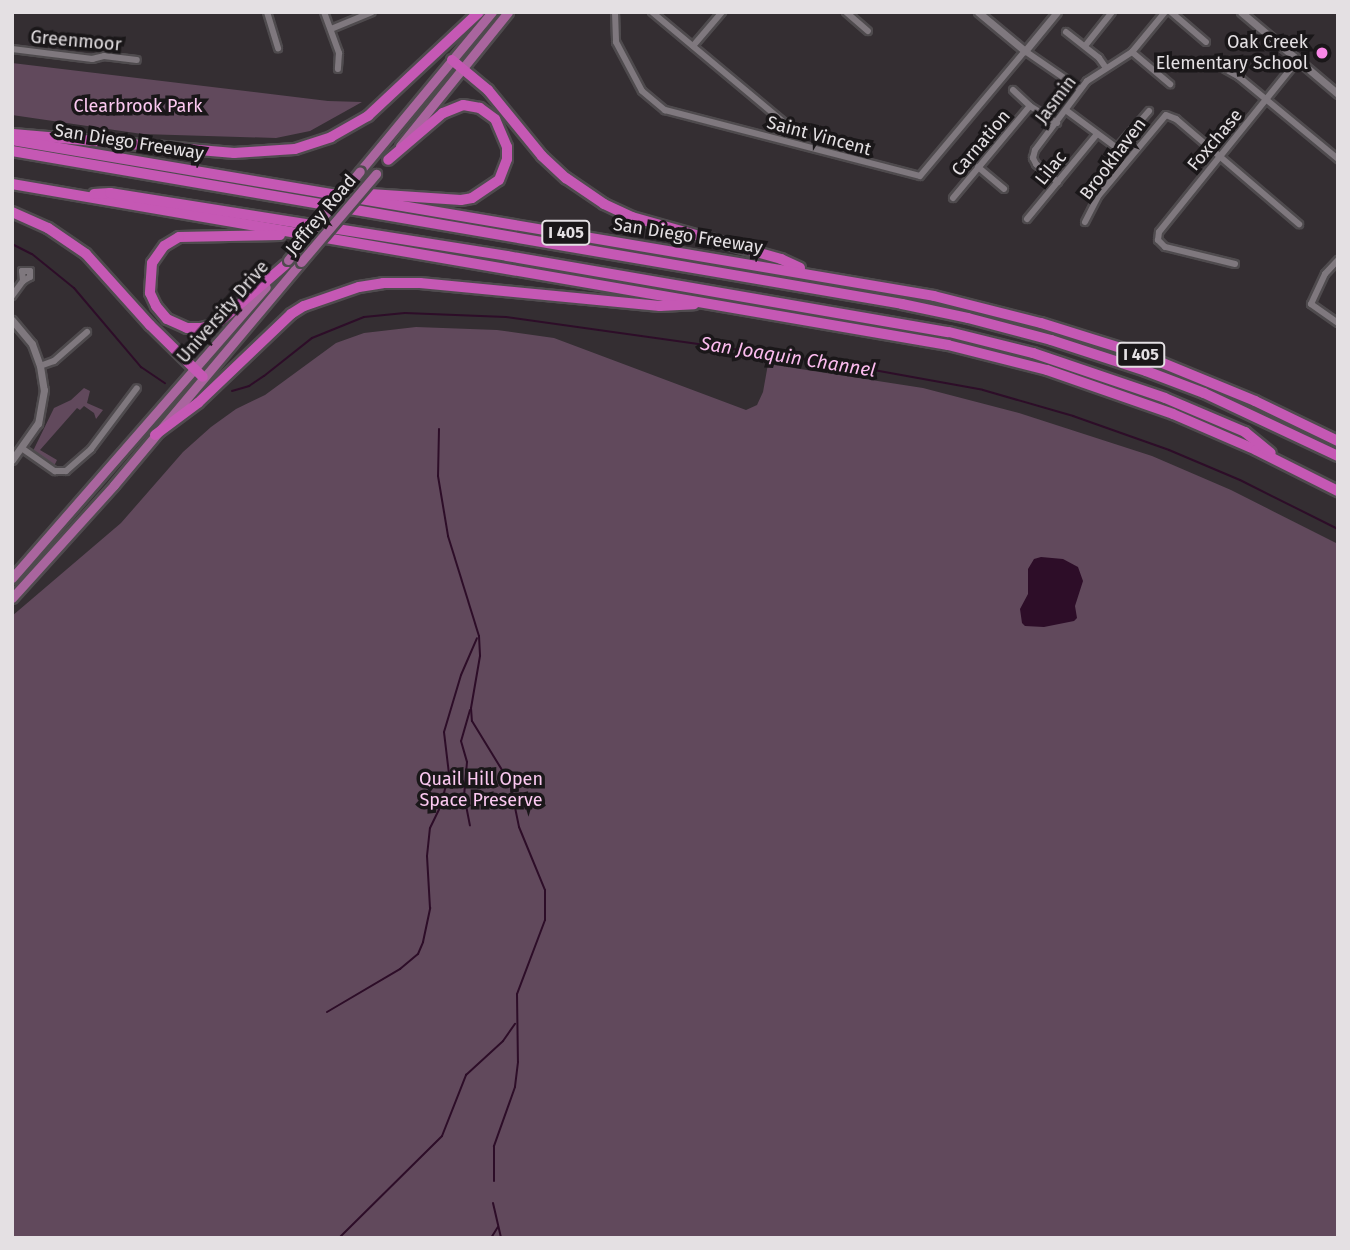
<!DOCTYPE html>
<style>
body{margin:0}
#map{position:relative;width:1350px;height:1250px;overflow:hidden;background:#342e32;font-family:"Fira Sans",sans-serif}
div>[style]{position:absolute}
.green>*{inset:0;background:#61495c}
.water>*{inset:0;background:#2d0d28}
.stream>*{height:2px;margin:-1px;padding:0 1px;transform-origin:1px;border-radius:1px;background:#2d0d28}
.roads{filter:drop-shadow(2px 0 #4f4b4e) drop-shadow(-2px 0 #4f4b4e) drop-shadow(0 2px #4f4b4e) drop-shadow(0 -2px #4f4b4e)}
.minor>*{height:6px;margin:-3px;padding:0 3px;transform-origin:3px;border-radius:3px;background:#7f787e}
.tertiary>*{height:7px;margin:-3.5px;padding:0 3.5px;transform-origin:3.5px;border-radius:3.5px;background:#7f787e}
.primary>*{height:9px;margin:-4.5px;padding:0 4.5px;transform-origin:4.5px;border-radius:4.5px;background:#a9659e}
.motorway>*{height:10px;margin:-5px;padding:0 5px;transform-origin:5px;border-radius:5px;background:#c558b4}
.bridges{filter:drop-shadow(2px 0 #4f4b4e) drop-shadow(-2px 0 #4f4b4e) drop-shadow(0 2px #4f4b4e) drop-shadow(0 -2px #4f4b4e)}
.primary-bridge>*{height:9px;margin:-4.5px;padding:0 4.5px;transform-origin:4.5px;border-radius:4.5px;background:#a9659e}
.dots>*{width:19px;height:19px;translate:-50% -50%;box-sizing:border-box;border:4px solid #1a1719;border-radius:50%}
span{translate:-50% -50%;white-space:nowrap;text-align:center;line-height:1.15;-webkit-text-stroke:7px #1a1719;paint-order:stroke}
.shield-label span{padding:2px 5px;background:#1a1719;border:2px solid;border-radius:5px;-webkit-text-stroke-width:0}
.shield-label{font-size:16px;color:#e4e0e3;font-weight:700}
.street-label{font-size:18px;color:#e4e0e3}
.poi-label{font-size:18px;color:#e4e0e3}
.right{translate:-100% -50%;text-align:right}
.park-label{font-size:18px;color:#fcc9f1}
.water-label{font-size:19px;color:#fbbbee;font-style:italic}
.frame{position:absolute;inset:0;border:14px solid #e4e0e3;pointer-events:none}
</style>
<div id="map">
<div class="green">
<div style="clip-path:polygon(12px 63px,328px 101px,362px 102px,310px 131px,276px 138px,142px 134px,12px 115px)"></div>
<div style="clip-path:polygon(416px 327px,497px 330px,554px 338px,746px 410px,757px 405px,763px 392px,768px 364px,923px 388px,1019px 413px,1152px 456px,1231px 490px,1338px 544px,1338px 1238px,12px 1238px,12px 616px,121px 523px,183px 452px,211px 427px,236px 409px,265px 395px,336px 343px,364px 333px)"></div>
<div style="clip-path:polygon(84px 388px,90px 391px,87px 403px,103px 410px,96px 419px,94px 413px,84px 406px,80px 410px,77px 408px,40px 450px,57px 460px,54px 466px,32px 453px,54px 408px,71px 400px)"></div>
</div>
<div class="water">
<div style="clip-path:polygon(1041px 557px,1063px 559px,1078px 567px,1083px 581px,1075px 606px,1077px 618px,1074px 621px,1044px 627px,1025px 626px,1022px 623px,1020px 609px,1028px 594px,1028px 569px,1034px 559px)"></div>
</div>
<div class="stream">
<div style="left:12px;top:244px;width:22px;rotate:27deg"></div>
<div style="left:32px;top:254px;width:54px;rotate:39deg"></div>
<div style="left:74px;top:288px;width:104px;rotate:49.7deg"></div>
<div style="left:141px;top:367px;width:29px;rotate:34deg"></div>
<div style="left:232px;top:391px;width:18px;rotate:-16deg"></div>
<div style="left:249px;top:386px;width:18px;rotate:-34deg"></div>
<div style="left:264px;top:376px;width:61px;rotate:-38.4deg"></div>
<div style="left:312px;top:338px;width:56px;rotate:-22deg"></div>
<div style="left:364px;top:317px;width:41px;rotate:-5.6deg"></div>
<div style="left:405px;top:313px;width:101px;rotate:2.3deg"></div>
<div style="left:506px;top:317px;width:343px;rotate:8deg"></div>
<div style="left:846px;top:365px;width:139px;rotate:10.3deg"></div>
<div style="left:983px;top:390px;width:94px;rotate:16.1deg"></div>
<div style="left:1073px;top:416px;width:102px;rotate:19.5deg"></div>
<div style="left:1169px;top:450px;width:77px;rotate:22.9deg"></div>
<div style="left:1240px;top:480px;width:110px;rotate:26.6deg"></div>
<div style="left:439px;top:429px;width:47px;rotate:91.2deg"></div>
<div style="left:438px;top:476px;width:61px;rotate:80.5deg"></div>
<div style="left:448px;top:536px;width:105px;rotate:72.8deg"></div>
<div style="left:479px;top:636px;width:20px;rotate:87deg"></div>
<div style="left:480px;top:656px;width:53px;rotate:99.8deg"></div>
<div style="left:471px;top:708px;width:13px;rotate:86deg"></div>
<div style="left:472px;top:721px;width:73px;rotate:58.5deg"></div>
<div style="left:510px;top:783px;width:45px;rotate:78.4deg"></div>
<div style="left:519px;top:827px;width:68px;rotate:67.6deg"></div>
<div style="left:545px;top:890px;width:30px;rotate:90deg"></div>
<div style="left:545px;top:920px;width:79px;rotate:110.7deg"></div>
<div style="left:517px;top:994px;width:68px;rotate:89.2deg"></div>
<div style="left:518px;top:1062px;width:25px;rotate:97deg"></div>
<div style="left:515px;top:1087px;width:63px;rotate:109.6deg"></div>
<div style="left:494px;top:1146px;width:35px;rotate:90deg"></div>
<div style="left:470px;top:710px;width:32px;rotate:106deg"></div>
<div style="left:461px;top:741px;width:22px;rotate:74deg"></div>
<div style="left:467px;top:762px;width:33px;rotate:95deg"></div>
<div style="left:464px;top:795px;width:31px;rotate:79deg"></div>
<div style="left:327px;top:1012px;width:85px;rotate:-30.5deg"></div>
<div style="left:400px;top:969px;width:23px;rotate:-40deg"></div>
<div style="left:418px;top:954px;width:13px;rotate:-67deg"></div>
<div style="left:423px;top:942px;width:35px;rotate:-78deg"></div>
<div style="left:430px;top:908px;width:52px;rotate:-93.3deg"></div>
<div style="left:427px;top:856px;width:28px;rotate:-84deg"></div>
<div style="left:430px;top:828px;width:25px;rotate:-64deg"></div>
<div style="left:441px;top:805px;width:32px;rotate:-76deg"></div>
<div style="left:449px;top:774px;width:42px;rotate:-96.8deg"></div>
<div style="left:444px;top:732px;width:59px;rotate:-73.4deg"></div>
<div style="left:461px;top:675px;width:40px;rotate:-66.6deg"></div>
<div style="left:493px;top:1203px;width:36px;rotate:77deg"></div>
<div style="left:339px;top:1238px;width:145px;rotate:-44.7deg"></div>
<div style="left:442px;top:1136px;width:66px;rotate:-68.5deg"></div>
<div style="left:466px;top:1075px;width:50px;rotate:-42.6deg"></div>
<div style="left:503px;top:1041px;width:21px;rotate:-55deg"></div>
<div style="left:491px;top:1238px;width:13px;rotate:-58deg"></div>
</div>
<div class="roads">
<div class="minor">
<div style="left:267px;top:12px;width:38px;rotate:73deg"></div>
<div style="left:324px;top:12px;width:44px;rotate:69.9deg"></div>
<div style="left:339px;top:53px;width:16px;rotate:94deg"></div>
<div style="left:615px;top:12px;width:30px;rotate:88deg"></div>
<div style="left:616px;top:42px;width:55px;rotate:62deg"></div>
<div style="left:642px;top:91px;width:30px;rotate:40deg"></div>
<div style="left:665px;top:110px;width:263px;rotate:14.5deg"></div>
<div style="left:920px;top:176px;width:163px;rotate:-50deg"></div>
<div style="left:1025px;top:51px;width:67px;rotate:34.6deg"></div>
<div style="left:652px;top:12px;width:175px;rotate:39.9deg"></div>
<div style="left:846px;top:12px;width:29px;rotate:41deg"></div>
<div style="left:1171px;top:12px;width:46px;rotate:40.6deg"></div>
<div style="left:331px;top:29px;width:44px;rotate:-22.5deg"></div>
<div style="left:1066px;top:32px;width:42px;rotate:38.2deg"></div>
<div style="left:1099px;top:58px;width:12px;rotate:55deg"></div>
<div style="left:693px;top:46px;width:45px;rotate:-49.5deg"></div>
<div style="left:1085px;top:46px;width:43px;rotate:-51.5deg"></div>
<div style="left:12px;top:49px;width:81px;rotate:7.1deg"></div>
<div style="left:92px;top:59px;width:12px;rotate:-14deg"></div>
<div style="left:104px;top:56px;width:33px;rotate:7deg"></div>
<div style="left:1132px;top:52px;width:50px;rotate:40.1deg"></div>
<div style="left:1216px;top:64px;width:26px;rotate:29deg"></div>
<div style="left:1239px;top:77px;width:129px;rotate:39.6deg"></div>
<div style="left:1013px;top:90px;width:23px;rotate:43deg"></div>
<div style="left:1030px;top:106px;width:32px;rotate:32deg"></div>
<div style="left:1067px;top:111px;width:62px;rotate:36.5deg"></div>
<div style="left:1117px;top:148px;width:49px;rotate:-49.1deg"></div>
<div style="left:978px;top:167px;width:34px;rotate:40deg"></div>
<div style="left:1058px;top:182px;width:28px;rotate:-141deg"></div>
<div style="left:1036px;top:164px;width:7px;rotate:-117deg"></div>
<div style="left:1033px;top:158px;width:8px;rotate:-76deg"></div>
<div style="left:1035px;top:150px;width:86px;rotate:-53deg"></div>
<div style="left:1087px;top:81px;width:54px;rotate:-32.8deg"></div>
<div style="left:1132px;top:52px;width:52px;rotate:-50.5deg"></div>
<div style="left:953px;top:198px;width:120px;rotate:-50.1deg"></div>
<div style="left:1027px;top:219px;width:110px;rotate:-50.5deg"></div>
<div style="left:1085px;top:222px;width:30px;rotate:-63deg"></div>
<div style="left:1099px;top:195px;width:104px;rotate:-50.1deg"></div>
<div style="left:1166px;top:115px;width:11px;rotate:22deg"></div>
<div style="left:1176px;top:119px;width:162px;rotate:40.5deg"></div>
<div style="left:1338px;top:260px;width:19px;rotate:133deg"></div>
<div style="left:1325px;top:274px;width:33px;rotate:115deg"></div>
<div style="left:1311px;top:304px;width:33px;rotate:35deg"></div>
<div style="left:1235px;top:264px;width:72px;rotate:-166.3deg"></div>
<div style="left:1165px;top:247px;width:10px;rotate:-135deg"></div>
<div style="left:1158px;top:240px;width:8px;rotate:-83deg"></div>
<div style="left:1159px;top:232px;width:221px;rotate:-51.1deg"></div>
<div style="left:12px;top:296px;width:19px;rotate:-54deg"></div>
<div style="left:23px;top:281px;width:8px;rotate:-30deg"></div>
<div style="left:30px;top:277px;width:6px;rotate:-90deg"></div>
<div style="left:30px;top:271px;width:8px;rotate:180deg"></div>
<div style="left:22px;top:271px;width:10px;rotate:84deg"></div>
<div style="left:40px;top:366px;width:15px;rotate:-20deg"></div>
<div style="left:54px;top:361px;width:44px;rotate:-41.3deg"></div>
<div style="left:23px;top:449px;width:39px;rotate:35deg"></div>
<div style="left:55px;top:471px;width:11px"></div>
<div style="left:66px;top:471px;width:33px;rotate:-41deg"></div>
<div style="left:91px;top:449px;width:76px;rotate:-53deg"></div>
</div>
<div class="tertiary">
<div style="left:978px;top:12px;width:61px;rotate:39.7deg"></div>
<div style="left:1025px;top:51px;width:50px;rotate:-50.6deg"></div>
<div style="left:1241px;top:12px;width:127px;rotate:40.2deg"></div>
<div style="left:12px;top:320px;width:31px;rotate:50deg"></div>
<div style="left:32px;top:344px;width:23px;rotate:70deg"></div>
<div style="left:40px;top:366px;width:24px;rotate:81deg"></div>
<div style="left:44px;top:390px;width:34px;rotate:100deg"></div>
<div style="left:38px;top:423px;width:45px;rotate:125.1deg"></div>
</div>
<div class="primary">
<div style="left:400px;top:146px;width:172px;rotate:-51.1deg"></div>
<div style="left:360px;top:171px;width:207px;rotate:-50.3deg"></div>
<div style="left:12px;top:578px;width:386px;rotate:-48.9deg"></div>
<div style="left:12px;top:598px;width:152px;rotate:-47.9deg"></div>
<div style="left:114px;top:485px;width:291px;rotate:-50deg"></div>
</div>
<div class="motorway">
<div style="left:452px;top:60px;width:47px;rotate:39.8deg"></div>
<div style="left:488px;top:90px;width:85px;rotate:50.7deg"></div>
<div style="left:542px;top:156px;width:33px;rotate:43deg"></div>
<div style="left:566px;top:178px;width:46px;rotate:34.4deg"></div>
<div style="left:604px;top:204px;width:31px;rotate:25deg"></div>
<div style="left:632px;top:217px;width:155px;rotate:15.7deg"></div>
<div style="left:781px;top:259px;width:21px;rotate:25deg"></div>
<div style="left:13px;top:134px;width:222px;rotate:4.9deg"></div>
<div style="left:234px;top:153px;width:61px;rotate:-3.8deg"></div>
<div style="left:295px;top:149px;width:38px;rotate:-18deg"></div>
<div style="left:331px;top:137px;width:43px;rotate:-29.6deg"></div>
<div style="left:368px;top:116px;width:152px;rotate:-43.1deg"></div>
<div style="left:12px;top:140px;width:935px;rotate:9.6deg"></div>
<div style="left:934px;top:296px;width:110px;rotate:14.2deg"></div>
<div style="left:1041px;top:323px;width:107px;rotate:17.4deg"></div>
<div style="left:1143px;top:355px;width:121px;rotate:22.3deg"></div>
<div style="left:1255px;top:401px;width:92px;rotate:25.7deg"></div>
<div style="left:12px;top:151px;width:903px;rotate:9.75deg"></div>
<div style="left:902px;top:304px;width:67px;rotate:12deg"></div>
<div style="left:968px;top:318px;width:86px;rotate:14.8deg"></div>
<div style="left:1051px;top:340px;width:100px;rotate:18.1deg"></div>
<div style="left:1146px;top:371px;width:62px;rotate:20.8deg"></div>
<div style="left:1204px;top:393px;width:148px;rotate:25.2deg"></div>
<div style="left:12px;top:184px;width:950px;rotate:9.76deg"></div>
<div style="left:948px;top:345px;width:102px;rotate:14.2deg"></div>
<div style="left:1047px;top:370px;width:133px;rotate:19.2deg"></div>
<div style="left:1173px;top:414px;width:90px;rotate:23.4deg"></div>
<div style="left:1256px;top:450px;width:92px;rotate:26.6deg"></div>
<div style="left:94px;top:194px;width:16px;rotate:-4deg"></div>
<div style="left:110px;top:193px;width:402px;rotate:9deg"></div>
<div style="left:507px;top:256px;width:448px;rotate:9.8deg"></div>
<div style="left:949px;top:332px;width:87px;rotate:14deg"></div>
<div style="left:1033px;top:353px;width:139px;rotate:18.8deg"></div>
<div style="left:1165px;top:398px;width:87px;rotate:23deg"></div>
<div style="left:1245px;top:432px;width:33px;rotate:39deg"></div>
<div style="left:370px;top:194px;width:91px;rotate:3.8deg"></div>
<div style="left:461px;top:200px;width:11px;rotate:-10deg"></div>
<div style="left:472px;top:198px;width:32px;rotate:-34deg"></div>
<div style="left:499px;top:180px;width:22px;rotate:-69deg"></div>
<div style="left:507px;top:159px;width:12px;rotate:-90deg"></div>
<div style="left:507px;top:147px;width:30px;rotate:-113deg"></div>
<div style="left:495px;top:119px;width:19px;rotate:-144deg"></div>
<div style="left:480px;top:108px;width:17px;rotate:-170deg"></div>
<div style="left:463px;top:105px;width:22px;rotate:158deg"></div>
<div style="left:443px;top:113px;width:72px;rotate:139.5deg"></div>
<div style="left:12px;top:212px;width:39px;rotate:24deg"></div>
<div style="left:48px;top:228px;width:46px;rotate:34.4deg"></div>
<div style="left:86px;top:254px;width:96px;rotate:48deg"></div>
<div style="left:150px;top:325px;width:74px;rotate:44.5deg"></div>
<div style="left:280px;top:235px;width:101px;rotate:178.9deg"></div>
<div style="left:179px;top:237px;width:17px;rotate:149deg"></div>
<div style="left:164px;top:246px;width:21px;rotate:125deg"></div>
<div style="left:152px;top:263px;width:30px;rotate:94deg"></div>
<div style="left:150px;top:293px;width:14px;rotate:65deg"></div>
<div style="left:156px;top:306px;width:17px;rotate:50deg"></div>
<div style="left:167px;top:319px;width:22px;rotate:24deg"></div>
<div style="left:187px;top:328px;width:14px"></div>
<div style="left:201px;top:328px;width:16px;rotate:-14deg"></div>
<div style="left:217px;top:324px;width:90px;rotate:-40.9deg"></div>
<div style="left:155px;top:435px;width:54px;rotate:-36.7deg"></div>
<div style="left:198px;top:403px;width:129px;rotate:-43.7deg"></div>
<div style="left:291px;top:314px;width:15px;rotate:-32deg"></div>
<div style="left:304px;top:306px;width:58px;rotate:-19.1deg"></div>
<div style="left:359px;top:287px;width:24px;rotate:-9deg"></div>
<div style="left:383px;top:283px;width:37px"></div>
<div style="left:420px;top:283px;width:241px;rotate:5.5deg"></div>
<div style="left:660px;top:306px;width:34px;rotate:-3deg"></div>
</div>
</div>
<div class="bridges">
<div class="primary-bridge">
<div style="left:288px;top:260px;width:114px;rotate:-51deg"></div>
<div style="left:301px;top:262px;width:116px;rotate:-49.6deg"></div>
</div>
</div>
<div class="dots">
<div style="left:1322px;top:53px;background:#fa87e7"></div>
</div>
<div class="shield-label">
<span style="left:566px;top:233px">I 405</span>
<span style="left:1141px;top:355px">I 405</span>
</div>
<div class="street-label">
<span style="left:76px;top:41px;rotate:5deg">Greenmoor</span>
<span style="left:1056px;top:100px;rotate:-53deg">Jasmin</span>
<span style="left:819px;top:136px;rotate:15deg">Saint Vincent</span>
<span style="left:1215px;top:140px;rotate:-50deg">Foxchase</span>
<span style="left:129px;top:142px;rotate:9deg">San Diego Freeway</span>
<span style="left:981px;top:143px;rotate:-50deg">Carnation</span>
<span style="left:1113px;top:159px;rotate:-53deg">Brookhaven</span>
<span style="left:1051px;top:168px;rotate:-51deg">Lilac</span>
<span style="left:321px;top:215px;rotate:-50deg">Jeffrey Road</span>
<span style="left:688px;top:236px;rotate:9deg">San Diego Freeway</span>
<span style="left:223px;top:312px;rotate:-49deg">University Drive</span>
</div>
<div class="poi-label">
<span class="right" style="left:1308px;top:53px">Oak Creek<br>Elementary School</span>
</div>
<div class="park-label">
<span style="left:138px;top:106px">Clearbrook Park</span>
<span style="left:481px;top:790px">Quail Hill Open<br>Space Preserve</span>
</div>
<div class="water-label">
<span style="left:788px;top:357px;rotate:9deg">San Joaquin Channel</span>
</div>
<div class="frame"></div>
</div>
